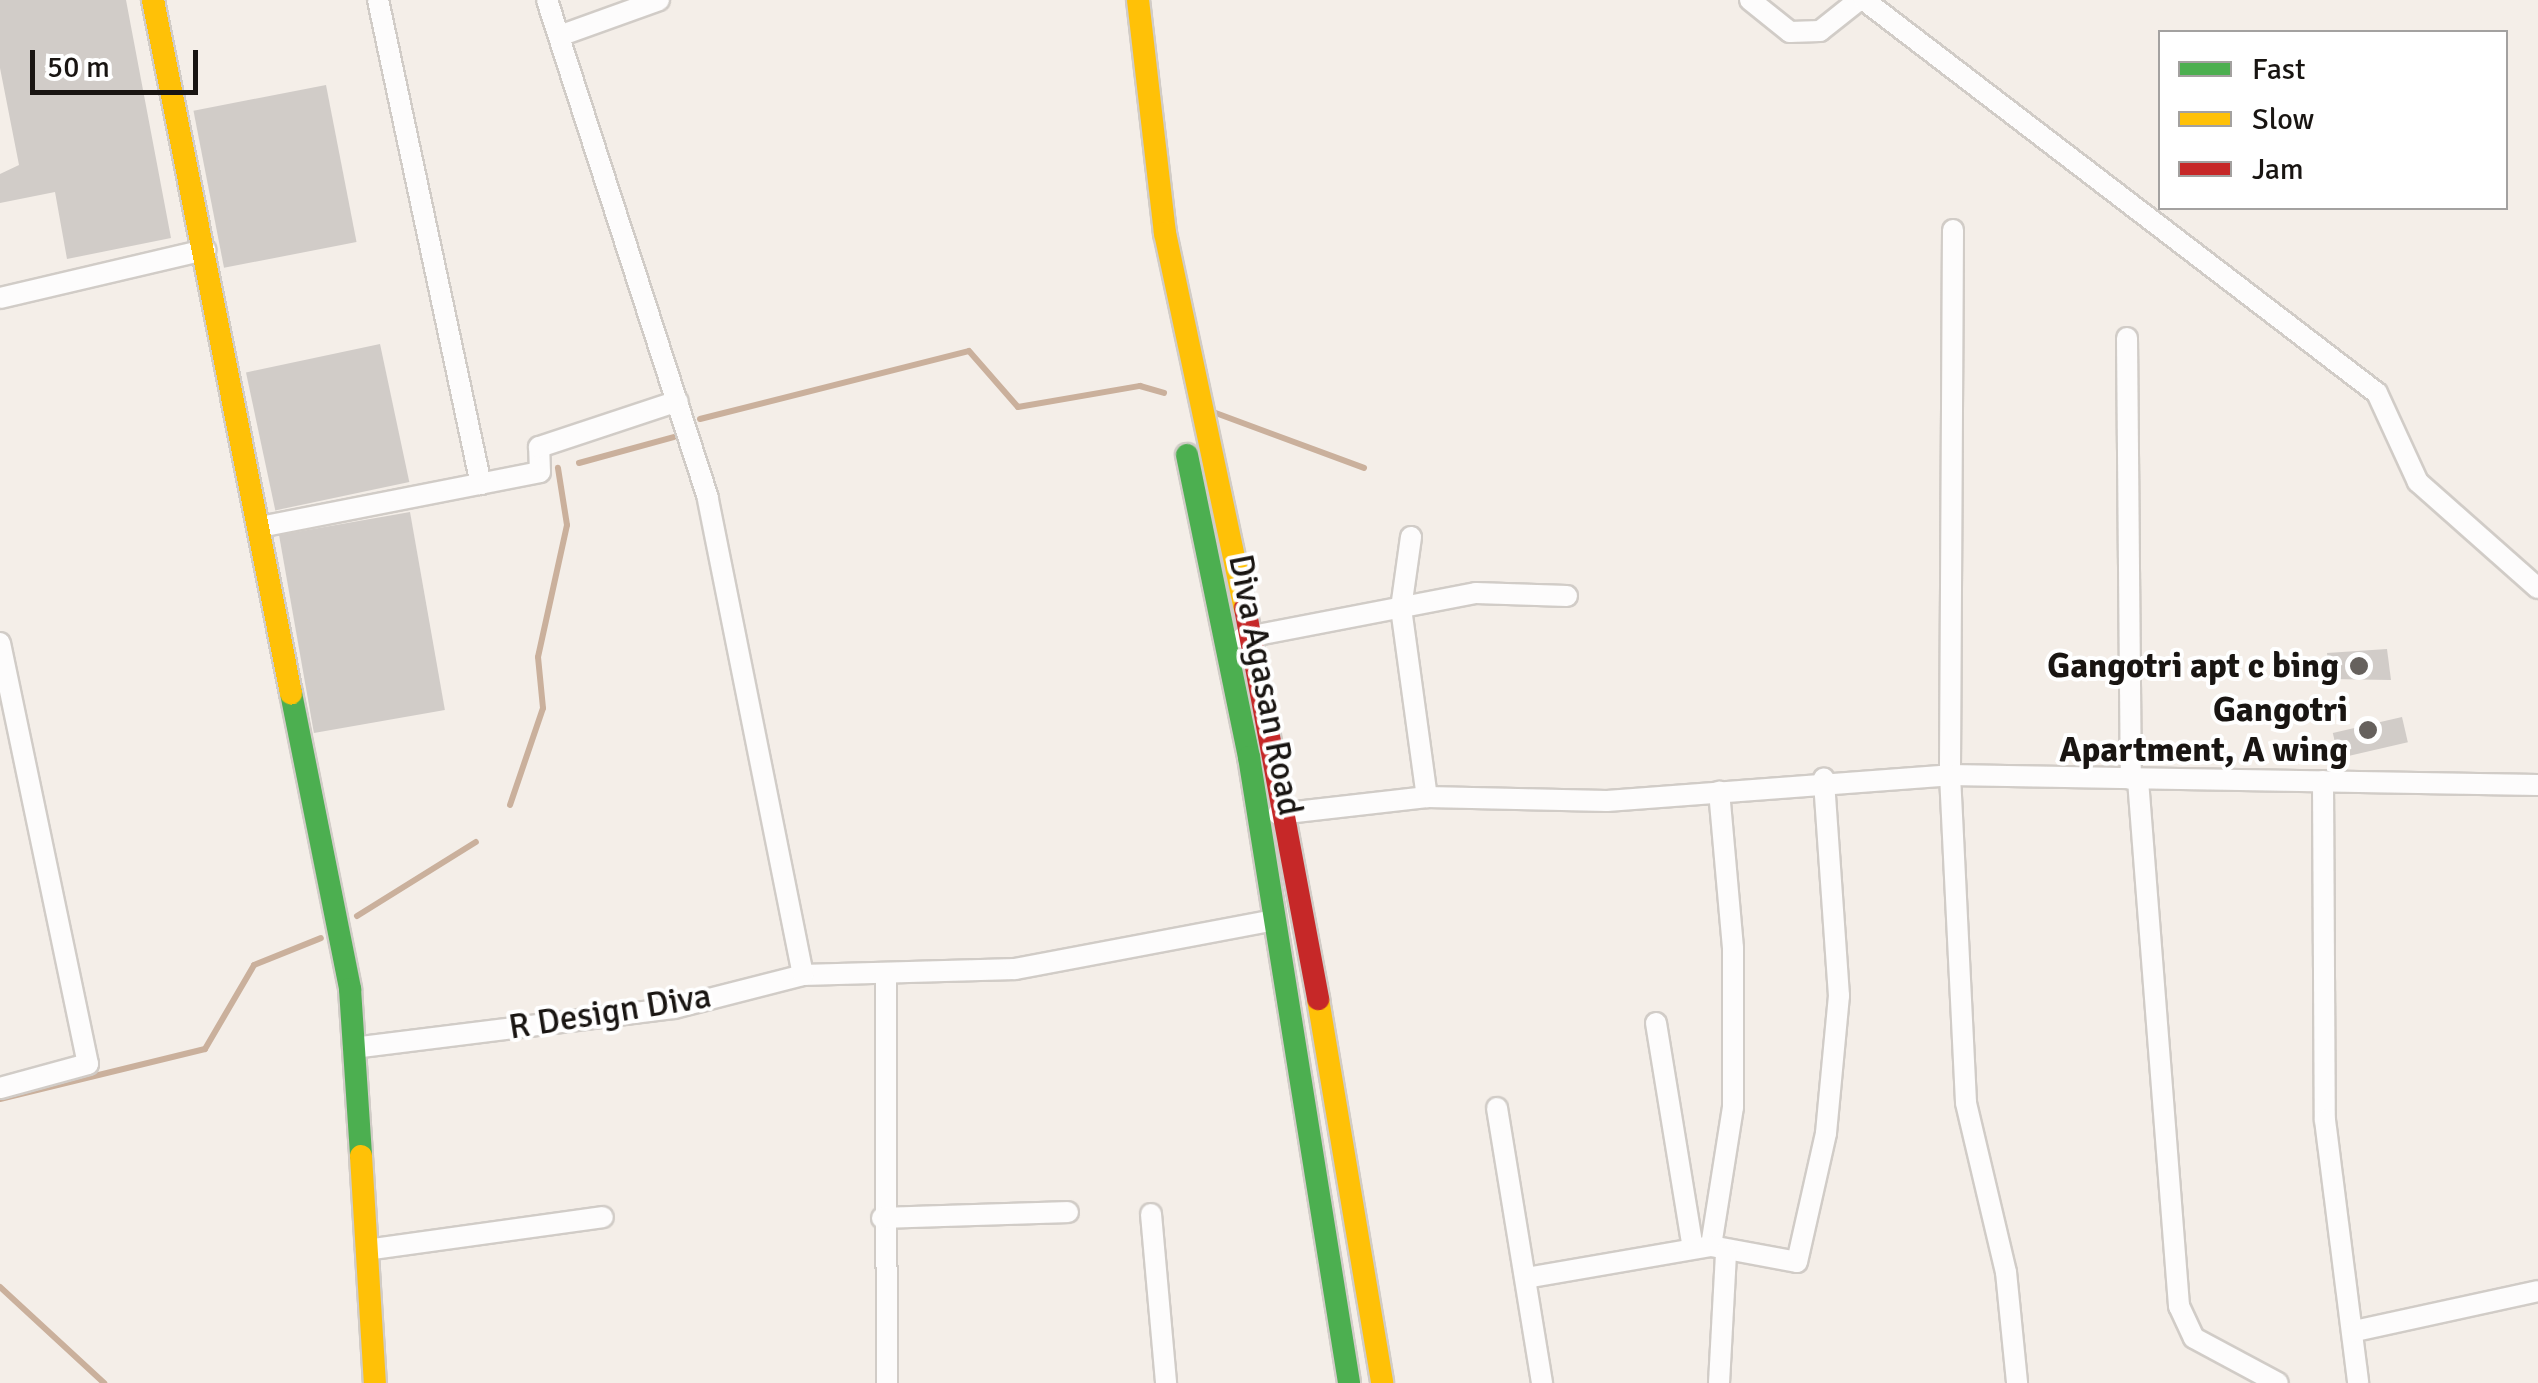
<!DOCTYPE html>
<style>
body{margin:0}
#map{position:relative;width:2538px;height:1383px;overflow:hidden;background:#f4eee8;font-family:Signika,sans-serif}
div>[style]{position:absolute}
.stream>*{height:6px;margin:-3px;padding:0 3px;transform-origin:3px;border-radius:3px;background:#cab09c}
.building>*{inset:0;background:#d1ccc8;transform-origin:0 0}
.roads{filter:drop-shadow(2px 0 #d1ccc7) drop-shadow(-2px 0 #d1ccc7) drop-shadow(0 2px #d1ccc7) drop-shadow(0 -2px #d1ccc7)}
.street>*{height:20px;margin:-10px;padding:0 10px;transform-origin:10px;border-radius:10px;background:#fdfcfc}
.fast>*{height:22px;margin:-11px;padding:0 11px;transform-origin:11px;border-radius:11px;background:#4caf50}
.slow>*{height:22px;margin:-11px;padding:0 11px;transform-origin:11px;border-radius:11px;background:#ffc107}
.jam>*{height:22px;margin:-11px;padding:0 11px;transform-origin:11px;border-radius:11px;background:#c62828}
.dots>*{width:28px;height:28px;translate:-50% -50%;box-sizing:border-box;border:5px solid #fff;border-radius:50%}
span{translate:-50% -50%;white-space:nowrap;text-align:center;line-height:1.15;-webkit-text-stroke:8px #fff;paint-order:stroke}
.poi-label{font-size:35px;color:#191512;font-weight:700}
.right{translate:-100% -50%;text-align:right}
.street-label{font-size:35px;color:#191512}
.legend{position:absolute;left:2158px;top:30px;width:350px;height:180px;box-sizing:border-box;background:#fff;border:2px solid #a3a1a0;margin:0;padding:12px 18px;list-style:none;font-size:30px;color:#191512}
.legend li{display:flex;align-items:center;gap:20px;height:50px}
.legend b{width:50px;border:2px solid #a3a1a0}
.scale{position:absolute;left:30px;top:50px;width:168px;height:45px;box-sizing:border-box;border:5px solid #191512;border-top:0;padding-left:12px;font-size:30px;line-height:35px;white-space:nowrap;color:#191512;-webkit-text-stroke:8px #fff;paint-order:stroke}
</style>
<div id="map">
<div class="stream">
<div style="left:1213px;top:412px;width:161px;rotate:20.3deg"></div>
<div style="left:700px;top:419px;width:277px;rotate:-14.2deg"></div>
<div style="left:969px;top:351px;width:74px;rotate:48.8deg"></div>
<div style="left:1018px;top:407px;width:124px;rotate:-9.8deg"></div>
<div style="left:1140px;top:386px;width:25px;rotate:16deg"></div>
<div style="left:579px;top:463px;width:98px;rotate:-15.3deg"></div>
<div style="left:510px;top:805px;width:102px;rotate:-71.2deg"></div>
<div style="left:543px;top:708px;width:51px;rotate:-95.6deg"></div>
<div style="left:538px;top:657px;width:135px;rotate:-77.6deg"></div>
<div style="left:567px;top:525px;width:58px;rotate:-99deg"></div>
<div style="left:357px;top:916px;width:140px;rotate:-31.9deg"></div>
<div style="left:0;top:1099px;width:211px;rotate:-13.7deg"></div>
<div style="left:205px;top:1049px;width:97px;rotate:-59.7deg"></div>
<div style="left:254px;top:965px;width:72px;rotate:-21.9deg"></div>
<div style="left:0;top:1287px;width:142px;rotate:42.7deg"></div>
</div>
<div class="building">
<div style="clip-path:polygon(0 0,126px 0,171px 238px,67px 259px,55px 192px,0 203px,0 174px,19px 165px,0 68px)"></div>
<div style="left:326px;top:85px;width:160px;height:135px;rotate:79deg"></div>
<div style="left:380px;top:344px;width:141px;height:137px;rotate:78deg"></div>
<div style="left:410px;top:512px;width:201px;height:133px;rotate:80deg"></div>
<div style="clip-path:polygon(2387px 649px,2391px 680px,2331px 679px,2327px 653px)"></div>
<div style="left:2402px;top:717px;width:26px;height:71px;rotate:77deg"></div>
</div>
<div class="roads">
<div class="street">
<div style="left:378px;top:0;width:495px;rotate:78deg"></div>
<div style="left:1750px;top:0;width:51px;rotate:38.7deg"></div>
<div style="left:1790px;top:32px;width:30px;rotate:-2deg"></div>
<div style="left:1820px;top:31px;width:50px;rotate:-38.5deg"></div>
<div style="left:1864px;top:0;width:646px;rotate:37.46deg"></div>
<div style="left:2377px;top:393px;width:98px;rotate:65.3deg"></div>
<div style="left:2418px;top:482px;width:160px;rotate:41.5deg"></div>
<div style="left:562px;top:35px;width:103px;rotate:-19.8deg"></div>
<div style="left:1953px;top:230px;width:545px;rotate:90.32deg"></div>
<div style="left:1950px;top:775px;width:328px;rotate:87.2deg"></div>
<div style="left:1966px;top:1103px;width:174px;rotate:76.7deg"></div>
<div style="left:2006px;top:1272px;width:112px;rotate:84.3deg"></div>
<div style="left:0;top:298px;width:211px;rotate:-13.2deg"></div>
<div style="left:2127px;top:338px;width:441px;rotate:89.5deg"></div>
<div style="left:260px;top:527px;width:285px;rotate:-11.1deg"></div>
<div style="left:540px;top:472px;width:25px;rotate:-92deg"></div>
<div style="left:539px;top:447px;width:146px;rotate:-18.3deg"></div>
<div style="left:1411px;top:537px;width:72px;rotate:98deg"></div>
<div style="left:1401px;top:608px;width:191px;rotate:82.2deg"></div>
<div style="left:1242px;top:638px;width:238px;rotate:-10.9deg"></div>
<div style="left:1476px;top:593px;width:91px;rotate:1.9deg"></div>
<div style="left:0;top:643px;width:430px;rotate:78.2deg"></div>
<div style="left:88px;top:1064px;width:91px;rotate:164.7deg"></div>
<div style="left:2138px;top:780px;width:528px;rotate:85.54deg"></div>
<div style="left:2179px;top:1306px;width:35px;rotate:65deg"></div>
<div style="left:2194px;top:1338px;width:95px;rotate:28.2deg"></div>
<div style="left:2323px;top:781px;width:339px;rotate:89.7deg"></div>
<div style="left:2325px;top:1120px;width:265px;rotate:82.8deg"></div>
<div style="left:1278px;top:814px;width:150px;rotate:-6.5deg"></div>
<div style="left:1427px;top:797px;width:180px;rotate:1.3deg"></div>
<div style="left:1607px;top:801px;width:344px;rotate:-4.3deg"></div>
<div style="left:1950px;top:775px;width:588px;rotate:0.97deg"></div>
<div style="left:803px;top:975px;width:212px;rotate:-1.6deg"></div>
<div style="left:1015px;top:969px;width:259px;rotate:-10.7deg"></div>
<div style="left:886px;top:976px;width:407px;rotate:89.9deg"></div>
<div style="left:1656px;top:1023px;width:228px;rotate:80.7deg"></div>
<div style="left:353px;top:1048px;width:323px;rotate:-7.1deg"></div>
<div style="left:674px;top:1008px;width:133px;rotate:-14.3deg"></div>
<div style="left:803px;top:975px;width:486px;rotate:-101.3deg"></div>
<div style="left:708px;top:498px;width:523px;rotate:-107.92deg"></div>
<div style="left:1497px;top:1108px;width:279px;rotate:80.7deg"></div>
<div style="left:1151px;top:1214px;width:170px;rotate:84.9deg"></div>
<div style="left:882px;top:1218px;width:186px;rotate:-1.8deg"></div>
<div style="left:1711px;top:1246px;width:141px;rotate:-81deg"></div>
<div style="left:1733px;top:1107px;width:159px;rotate:-90deg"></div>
<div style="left:1733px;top:948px;width:157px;rotate:-95.1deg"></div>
<div style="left:366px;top:1250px;width:239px;rotate:-7.9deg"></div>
<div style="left:1526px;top:1278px;width:188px;rotate:-9.8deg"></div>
<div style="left:1711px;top:1246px;width:87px;rotate:10.5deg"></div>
<div style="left:1797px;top:1262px;width:132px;rotate:-77.3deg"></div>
<div style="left:1826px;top:1133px;width:138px;rotate:-84.6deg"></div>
<div style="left:1839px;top:996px;width:218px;rotate:-94deg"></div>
<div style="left:2355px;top:1331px;width:187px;rotate:-12.3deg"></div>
<div style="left:1719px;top:1383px;width:131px;rotate:-86.9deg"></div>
</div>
<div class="fast">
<div style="left:1187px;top:455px;width:308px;rotate:78.4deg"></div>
<div style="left:1249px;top:757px;width:634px;rotate:80.92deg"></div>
<div style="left:291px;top:693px;width:302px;rotate:78.7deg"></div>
<div style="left:350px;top:989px;width:167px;rotate:86.2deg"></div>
</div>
<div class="slow">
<div style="left:153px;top:0;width:707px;rotate:78.74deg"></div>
<div style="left:1138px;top:0;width:235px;rotate:83.4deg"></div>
<div style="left:1165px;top:233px;width:383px;rotate:78deg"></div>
<div style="left:1318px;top:999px;width:389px;rotate:80.5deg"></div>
<div style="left:361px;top:1156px;width:227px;rotate:86.5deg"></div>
</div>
<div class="jam">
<div style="left:1245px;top:608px;width:398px;rotate:79.4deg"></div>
</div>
</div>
<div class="dots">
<div style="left:2359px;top:666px;background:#66615d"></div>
<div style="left:2368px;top:730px;background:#66615d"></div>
</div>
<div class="poi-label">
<span class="right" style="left:2339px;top:666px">Gangotri apt c bing</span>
<span class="right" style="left:2348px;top:730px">Gangotri<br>Apartment, A wing</span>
</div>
<div class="street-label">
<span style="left:1265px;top:685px;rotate:79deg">Diva Agasan Road</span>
<span style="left:610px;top:1012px;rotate:-9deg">R Design Diva</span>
</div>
<ul class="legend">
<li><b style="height:12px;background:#4caf50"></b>Fast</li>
<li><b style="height:12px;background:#ffc107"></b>Slow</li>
<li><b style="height:12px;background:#c62828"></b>Jam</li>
</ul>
<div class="scale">50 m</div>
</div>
